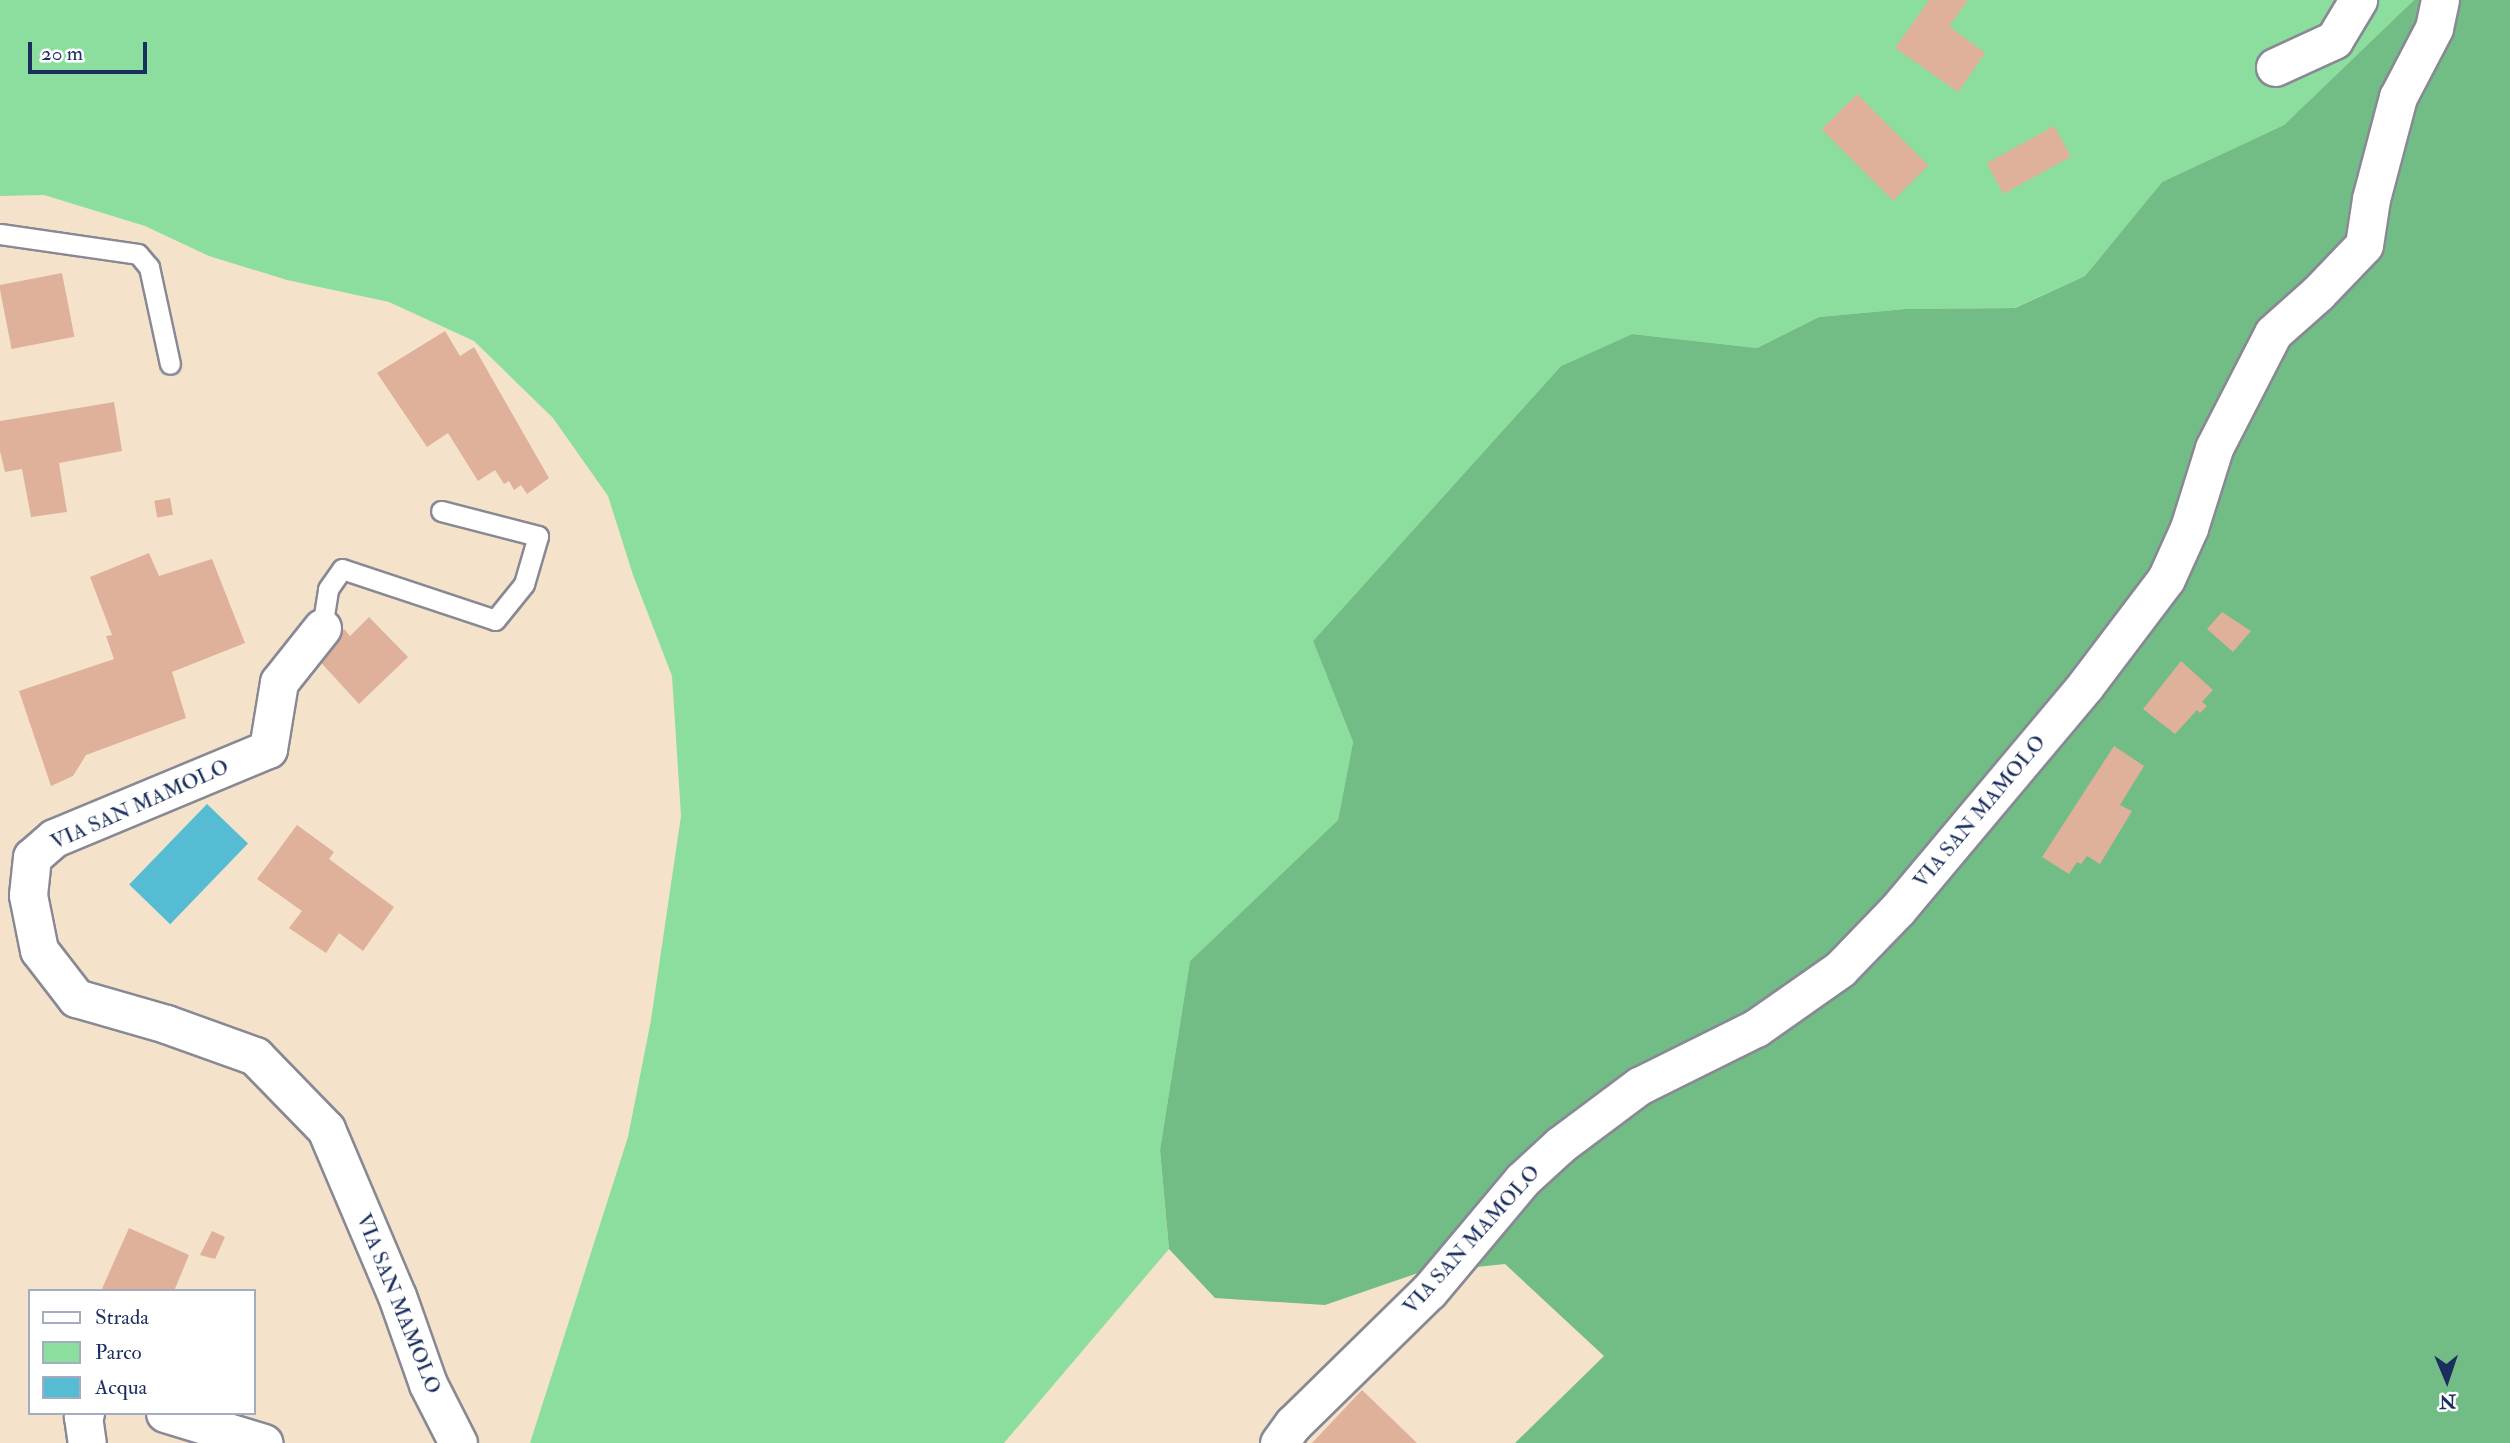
<!DOCTYPE html>
<style>
body{margin:0}
#map{position:relative;width:2510px;height:1443px;overflow:hidden;background:#f4e3ca;font-family:"IM FELL Double Pica",serif}
div>[style]{position:absolute}
.green>*{inset:0;background:#8cde9e}
.forest>*{inset:0;background:#71bd85}
.water>*{inset:0;background:#55bcd3;transform-origin:0 0}
.building>*{inset:0;background:#dfb09a;transform-origin:0 0}
.roads{filter:drop-shadow(2px 0 #888994) drop-shadow(-2px 0 #888994) drop-shadow(0 2px #888994) drop-shadow(0 -2px #888994)}
.service>*{height:19px;margin:-9.5px;padding:0 9.5px;transform-origin:9.5px;border-radius:9.5px;background:#fff}
.minor>*{height:37px;margin:-18.5px;padding:0 18.5px;transform-origin:18.5px;border-radius:18.5px;background:#fff}
span{translate:-50% -50%;white-space:nowrap;text-align:center;line-height:1.15;-webkit-text-stroke:7px #fff;paint-order:stroke}
.street-label{font-size:21px;color:#1b2f5e}
.legend{position:absolute;left:28px;top:1289px;width:228px;height:126px;box-sizing:border-box;background:#fff;border:2px solid #a4acbf;margin:0;padding:9px 12px;list-style:none;font-size:21px;color:#1b2f5e}
.legend li{display:flex;align-items:center;gap:14px;height:35px}
.legend b{width:35px;border:2px solid #a4acbf}
.north{position:absolute;left:2412px;top:1345px;width:70px;height:70px;-webkit-text-stroke:5px #fff;paint-order:stroke;rotate:178deg;font-size:19px;font-weight:700;line-height:28px;text-align:center;color:#1b2f5e}
.north::after{content:'';display:block;margin:auto;width:24px;height:32px;background:#1b2f5e;clip-path:polygon(50% 0,100% 100%,50% 72%,0 100%)}
.scale{position:absolute;left:28px;top:42px;width:119px;height:32px;box-sizing:border-box;border:4px solid #1b2f5e;border-top:0;padding-left:9px;font-size:21px;line-height:24px;white-space:nowrap;color:#1b2f5e;-webkit-text-stroke:5px #fff;paint-order:stroke}
</style>
<div id="map">
<div class="green">
<div style="clip-path:polygon(0 0,2414px 0,2284px 125px,2162px 182px,2085px 276px,2014px 308px,1905px 309px,1819px 317px,1757px 348px,1632px 334px,1561px 366px,1313px 641px,1353px 742px,1338px 820px,1190px 961px,1160px 1150px,1169px 1249px,1004px 1443px,530px 1443px,628px 1137px,651px 1020px,681px 816px,672px 676px,633px 575px,608px 496px,553px 418px,474px 341px,389px 302px,287px 280px,209px 256px,145px 226px,44px 195px,0 196px)"></div>
</div>
<div class="forest">
<div style="clip-path:polygon(2414px 0,2510px 0,2510px 1443px,1515px 1443px,1604px 1356px,1505px 1264px,1418px 1273px,1325px 1305px,1215px 1298px,1169px 1249px,1160px 1150px,1190px 961px,1338px 820px,1353px 742px,1313px 641px,1561px 366px,1632px 334px,1757px 348px,1819px 317px,1905px 309px,2015px 308px,2085px 276px,2162px 182px,2284px 125px)"></div>
</div>
<div class="water">
<div style="left:207px;top:804px;width:57px;height:112px;rotate:44deg"></div>
</div>
<div class="building">
<div style="clip-path:polygon(1929px 0,1968px 0,1949px 26px,1985px 53px,1958px 92px,1895px 48px)"></div>
<div style="left:1857px;top:94px;width:101px;height:50px;rotate:45deg"></div>
<div style="left:2054px;top:126px;width:35px;height:77px;rotate:61deg"></div>
<div style="left:62px;top:273px;width:65px;height:64px;rotate:79deg"></div>
<div style="clip-path:polygon(445px 331px,460px 356px,474px 347px,549px 478px,527px 494px,521px 485px,514px 490px,509px 481px,504px 484px,495px 470px,478px 481px,448px 433px,427px 447px,377px 373px)"></div>
<div style="clip-path:polygon(114px 402px,122px 451px,59px 463px,67px 512px,31px 517px,22px 469px,5px 472px,0 451px,0 421px)"></div>
<div style="left:170px;top:498px;width:17px;height:16px;rotate:80deg"></div>
<div style="clip-path:polygon(149px 553px,159px 576px,212px 559px,245px 643px,172px 672px,186px 718px,86px 755px,73px 776px,51px 786px,19px 691px,114px 659px,106px 636px,112px 635px,90px 577px)"></div>
<div style="clip-path:polygon(2222px 612px,2251px 631px,2233px 652px,2207px 629px)"></div>
<div style="clip-path:polygon(369px 617px,408px 657px,359px 704px,315px 656px,344px 629px,350px 636px)"></div>
<div style="clip-path:polygon(2181px 661px,2213px 690px,2202px 702px,2207px 706px,2200px 713px,2197px 710px,2175px 734px,2143px 709px)"></div>
<div style="clip-path:polygon(2114px 746px,2144px 766px,2120px 805px,2132px 811px,2100px 864px,2087px 856px,2081px 864px,2077px 862px,2069px 874px,2042px 857px)"></div>
<div style="clip-path:polygon(297px 825px,334px 852px,329px 859px,394px 907px,363px 951px,339px 933px,326px 953px,289px 928px,302px 911px,257px 879px)"></div>
<div style="clip-path:polygon(129px 1228px,189px 1255px,174px 1291px,101px 1291px)"></div>
<div style="clip-path:polygon(212px 1231px,225px 1237px,215px 1259px,200px 1255px)"></div>
<div style="clip-path:polygon(1362px 1390px,1417px 1443px,1312px 1443px)"></div>
</div>
<div class="roads">
<div class="service">
<div style="left:0;top:234px;width:139px;rotate:8.2deg"></div>
<div style="left:138px;top:254px;width:17px;rotate:50deg"></div>
<div style="left:149px;top:267px;width:99px;rotate:77.8deg"></div>
<div style="left:322px;top:628px;width:39px;rotate:-81deg"></div>
<div style="left:328px;top:589px;width:24px;rotate:-55deg"></div>
<div style="left:342px;top:569px;width:161px;rotate:18.4deg"></div>
<div style="left:495px;top:620px;width:46px;rotate:-51.1deg"></div>
<div style="left:524px;top:584px;width:50px;rotate:-73.7deg"></div>
<div style="left:538px;top:536px;width:100px;rotate:-165.5deg"></div>
</div>
<div class="minor">
<div style="left:2275px;top:67px;width:65px;rotate:-24.6deg"></div>
<div style="left:2334px;top:40px;width:47px;rotate:-59deg"></div>
<div style="left:322px;top:628px;width:69px;rotate:128.5deg"></div>
<div style="left:279px;top:682px;width:68px;rotate:99.3deg"></div>
<div style="left:268px;top:749px;width:232px;rotate:157.4deg"></div>
<div style="left:54px;top:838px;width:29px;rotate:139deg"></div>
<div style="left:32px;top:857px;width:38px;rotate:96deg"></div>
<div style="left:28px;top:895px;width:56px;rotate:78.7deg"></div>
<div style="left:39px;top:950px;width:61px;rotate:52.4deg"></div>
<div style="left:76px;top:998px;width:94px;rotate:16.1deg"></div>
<div style="left:166px;top:1024px;width:95px;rotate:19.8deg"></div>
<div style="left:255px;top:1056px;width:102px;rotate:45.8deg"></div>
<div style="left:326px;top:1129px;width:181px;rotate:67deg"></div>
<div style="left:397px;top:1296px;width:93px;rotate:70.6deg"></div>
<div style="left:428px;top:1384px;width:66px;rotate:63deg"></div>
<div style="left:85px;top:1413px;width:4px;rotate:124deg"></div>
<div style="left:83px;top:1416px;width:27px;rotate:82deg"></div>
<div style="left:165px;top:1413px;width:103px;rotate:16.9deg"></div>
<div style="left:1279px;top:1443px;width:24px;rotate:-54deg"></div>
<div style="left:1293px;top:1424px;width:190px;rotate:-44.4deg"></div>
<div style="left:1429px;top:1291px;width:145px;rotate:-50deg"></div>
<div style="left:1522px;top:1180px;width:52px;rotate:-42.6deg"></div>
<div style="left:1560px;top:1145px;width:99px;rotate:-36.8deg"></div>
<div style="left:1639px;top:1086px;width:131px;rotate:-26.4deg"></div>
<div style="left:1756px;top:1028px;width:103px;rotate:-35.1deg"></div>
<div style="left:1840px;top:969px;width:83px;rotate:-46deg"></div>
<div style="left:1898px;top:909px;width:291px;rotate:-50deg"></div>
<div style="left:2085px;top:686px;width:134px;rotate:-52.9deg"></div>
<div style="left:2166px;top:579px;width:56px;rotate:-65.7deg"></div>
<div style="left:2189px;top:528px;width:84px;rotate:-72.6deg"></div>
<div style="left:2214px;top:448px;width:129px;rotate:-62.8deg"></div>
<div style="left:2273px;top:333px;width:60px;rotate:-41.6deg"></div>
<div style="left:2318px;top:293px;width:66px;rotate:-46.2deg"></div>
<div style="left:2364px;top:245px;width:47px;rotate:-81.3deg"></div>
<div style="left:2371px;top:199px;width:106px;rotate:-75.2deg"></div>
<div style="left:2398px;top:97px;width:78px;rotate:-62.4deg"></div>
<div style="left:2434px;top:28px;width:29px;rotate:-78deg"></div>
</div>
</div>
<div class="street-label">
<span style="left:140px;top:805px;rotate:-24deg">VIA SAN MAMOLO</span>
<span style="left:1980px;top:812px;rotate:-50deg">VIA SAN MAMOLO</span>
<span style="left:1472px;top:1240px;rotate:-48deg">VIA SAN MAMOLO</span>
<span style="left:398px;top:1304px;rotate:68deg">VIA SAN MAMOLO</span>
</div>
<ul class="legend">
<li><b style="height:9px;background:#fff"></b>Strada</li>
<li><b style="height:19px;background:#8cde9e"></b>Parco</li>
<li><b style="height:19px;background:#55bcd3"></b>Acqua</li>
</ul>
<div class="north">N</div>
<div class="scale">20 m</div>
</div>
